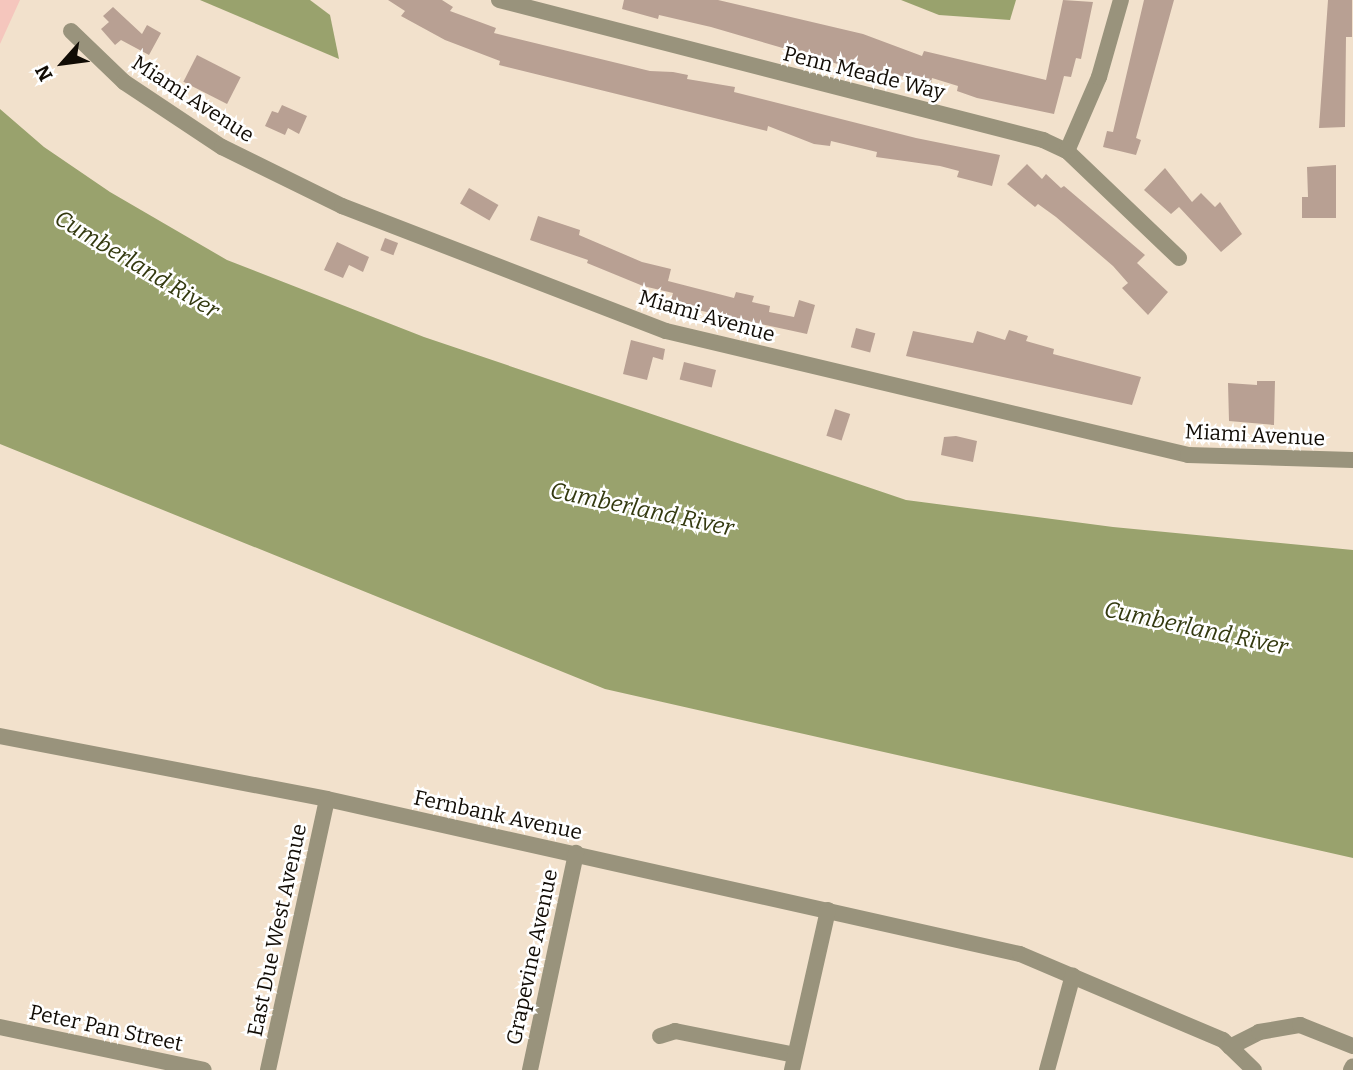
<!DOCTYPE html>
<style>
body{margin:0}
#map{position:relative;width:1353px;height:1070px;overflow:hidden;background:#f2e1cc;font-family:Bitter,serif}
div>[style]{position:absolute}
.green>*{inset:0;background:#f5c6bd}
.water>*{inset:0;background:#99a26d}
.building>*{inset:0;background:#b8a093;transform-origin:0 0}
.minor>*{height:16px;margin:-8px;padding:0 8px;transform-origin:8px;border-radius:8px;background:#99937c}
span{translate:-50% -50%;white-space:nowrap;text-align:center;line-height:1.15;-webkit-text-stroke:5px #fff;paint-order:stroke}
.street-label{font-size:21px;color:#110c05}
.water-label{font-size:23px;color:#33390f;font-style:italic}
.north{position:absolute;left:28px;top:28px;width:70px;height:70px;-webkit-text-stroke:5px #fff;paint-order:stroke;rotate:242deg;font-size:19px;font-weight:700;line-height:28px;text-align:center;color:#110c05}
.north::after{content:'';display:block;margin:auto;width:24px;height:32px;background:#110c05;clip-path:polygon(50% 0,100% 100%,50% 72%,0 100%)}
</style>
<div id="map">
<div class="green">
<div style="clip-path:polygon(0 0,20px 0,0 44px)"></div>
</div>
<div class="water">
<div style="clip-path:polygon(200px 0,310px 0,330px 15px,339px 59px)"></div>
<div style="clip-path:polygon(901px 0,1016px 0,1010px 20px,939px 15px)"></div>
<div style="clip-path:polygon(0 109px,44px 147px,110px 192px,227px 260px,424px 337px,906px 500px,1113px 527px,1353px 550px,1353px 858px,605px 689px,0 444px)"></div>
</div>
<div class="building">
<div style="clip-path:polygon(388px 0,442px 0,453px 7px,450px 11px,496px 28px,494px 33px,650px 71px,673px 72px,688px 75px,687px 79px,735px 87px,734px 92px,916px 138px,1000px 155px,992px 186px,957px 177px,959px 171px,940px 166px,876px 157px,877px 152px,831px 141px,830px 146px,814px 144px,768px 126px,767px 131px,499px 65px,500px 61px,445px 40px,401px 16px,405px 11px)"></div>
<div style="clip-path:polygon(624px 0,718px 0,863px 34px,922px 56px,924px 51px,1046px 80px,1063px 0,1093px 2px,1081px 59px,1076px 58px,1071px 77px,1064px 76px,1054px 114px,977px 98px,957px 91px,958px 86px,932px 78px,931px 84px,890px 73px,889px 77px,850px 61px,848px 67px,711px 27px,659px 15px,658px 19px,622px 9px)"></div>
<div style="clip-path:polygon(1144px 0,1174px 0,1136px 138px,1141px 140px,1136px 155px,1103px 147px,1107px 131px,1113px 132px)"></div>
<div style="clip-path:polygon(1328px 0,1352px 0,1352px 37px,1346px 37px,1345px 127px,1319px 128px)"></div>
<div style="clip-path:polygon(113px 7px,142px 34px,147px 25px,161px 33px,149px 55px,121px 40px,115px 45px,101px 29px,109px 22px,103px 16px)"></div>
<div style="left:197px;top:55px;width:49px;height:30px;rotate:27deg"></div>
<div style="clip-path:polygon(282px 105px,307px 116px,299px 134px,288px 128px,285px 135px,265px 126px,272px 111px,278px 113px)"></div>
<div style="clip-path:polygon(1027px 164px,1042px 179px,1046px 174px,1061px 188px,1064px 186px,1145px 255px,1137px 263px,1168px 292px,1148px 315px,1122px 288px,1128px 283px,1113px 266px,1056px 217px,1038px 204px,1035px 207px,1007px 184px)"></div>
<div style="clip-path:polygon(1336px 165px,1336px 218px,1302px 218px,1302px 197px,1308px 197px,1307px 167px)"></div>
<div style="clip-path:polygon(1165px 168px,1192px 202px,1201px 193px,1215px 207px,1220px 202px,1242px 234px,1221px 252px,1179px 207px,1171px 214px,1144px 190px)"></div>
<div style="left:469px;top:188px;width:34px;height:18px;rotate:30deg"></div>
<div style="clip-path:polygon(538px 216px,580px 230px,579px 235px,642px 262px,671px 269px,668px 281px,734px 298px,736px 292px,754px 296px,752px 302px,770px 306px,769px 312px,794px 317px,799px 300px,815px 305px,807px 334px,670px 304px,673px 293px,643px 286px,587px 263px,588px 260px,530px 240px)"></div>
<div style="left:385px;top:238px;width:14px;height:13px;rotate:21deg"></div>
<div style="clip-path:polygon(337px 242px,369px 257px,363px 272px,349px 265px,343px 278px,324px 270px)"></div>
<div style="left:856px;top:328px;width:20px;height:20px;rotate:15deg"></div>
<div style="clip-path:polygon(1009px 330px,1028px 336px,1026px 341px,1054px 349px,1053px 354px,1141px 377px,1132px 405px,906px 356px,913px 331px,973px 343px,977px 331px,1005px 340px)"></div>
<div style="clip-path:polygon(631px 340px,665px 349px,663px 360px,653px 357px,647px 380px,623px 374px)"></div>
<div style="left:684px;top:362px;width:33px;height:18px;rotate:14deg"></div>
<div style="clip-path:polygon(1257px 381px,1275px 381px,1274px 425px,1229px 421px,1228px 383px,1257px 385px)"></div>
<div style="left:835px;top:409px;width:16px;height:28px;rotate:18deg"></div>
<div style="clip-path:polygon(956px 436px,977px 441px,973px 462px,941px 455px,944px 437px)"></div>
</div>
<div class="minor">
<div style="left:499px;top:0;width:562px;rotate:14.43deg"></div>
<div style="left:1043px;top:140px;width:26px;rotate:25deg"></div>
<div style="left:1067px;top:151px;width:155px;rotate:43.7deg"></div>
<div style="left:71px;top:31px;width:74px;rotate:43.9deg"></div>
<div style="left:124px;top:82px;width:118px;rotate:33.6deg"></div>
<div style="left:222px;top:147px;width:134px;rotate:26.2deg"></div>
<div style="left:342px;top:206px;width:347px;rotate:21.1deg"></div>
<div style="left:666px;top:331px;width:537px;rotate:13.36deg"></div>
<div style="left:1188px;top:455px;width:165px;rotate:1.7deg"></div>
<div style="left:1067px;top:151px;width:81px;rotate:-66.6deg"></div>
<div style="left:1099px;top:77px;width:80px;rotate:-74.1deg"></div>
<div style="left:0;top:736px;width:333px;rotate:10.9deg"></div>
<div style="left:327px;top:799px;width:710px;rotate:12.61deg"></div>
<div style="left:1020px;top:954px;width:220px;rotate:23deg"></div>
<div style="left:1223px;top:1040px;width:43px;rotate:44.1deg"></div>
<div style="left:0;top:1027px;width:208px;rotate:11.9deg"></div>
<div style="left:660px;top:1036px;width:16px;rotate:-18deg"></div>
<div style="left:675px;top:1031px;width:122px;rotate:11.3deg"></div>
<div style="left:1230px;top:1047px;width:33px;rotate:-27deg"></div>
<div style="left:1259px;top:1032px;width:42px;rotate:-9.7deg"></div>
<div style="left:1300px;top:1025px;width:57px;rotate:21.6deg"></div>
<div style="left:268px;top:1070px;width:277px;rotate:-77.7deg"></div>
<div style="left:530px;top:1070px;width:222px;rotate:-78deg"></div>
<div style="left:792px;top:1070px;width:164px;rotate:-77.3deg"></div>
<div style="left:1047px;top:1070px;width:98px;rotate:-74.7deg"></div>
<div style="left:1351px;top:1070px;width:4px;rotate:-63deg"></div>
</div>
<div class="street-label">
<span style="left:864px;top:73px;rotate:14deg">Penn Meade Way</span>
<span style="left:193px;top:99px;rotate:33deg">Miami Avenue</span>
<span style="left:707px;top:316px;rotate:16deg">Miami Avenue</span>
<span style="left:1255px;top:435px;rotate:3deg">Miami Avenue</span>
<span style="left:498px;top:815px;rotate:12deg">Fernbank Avenue</span>
<span style="left:277px;top:930px;rotate:-78deg">East Due West Avenue</span>
<span style="left:532px;top:957px;rotate:-78deg">Grapevine Avenue</span>
<span style="left:106px;top:1028px;rotate:12deg">Peter Pan Street</span>
</div>
<div class="water-label">
<span style="left:137px;top:264px;rotate:31deg">Cumberland River</span>
<span style="left:642px;top:509px;rotate:12deg">Cumberland River</span>
<span style="left:1196px;top:628px;rotate:12deg">Cumberland River</span>
</div>
<div class="north">N</div>
</div>
